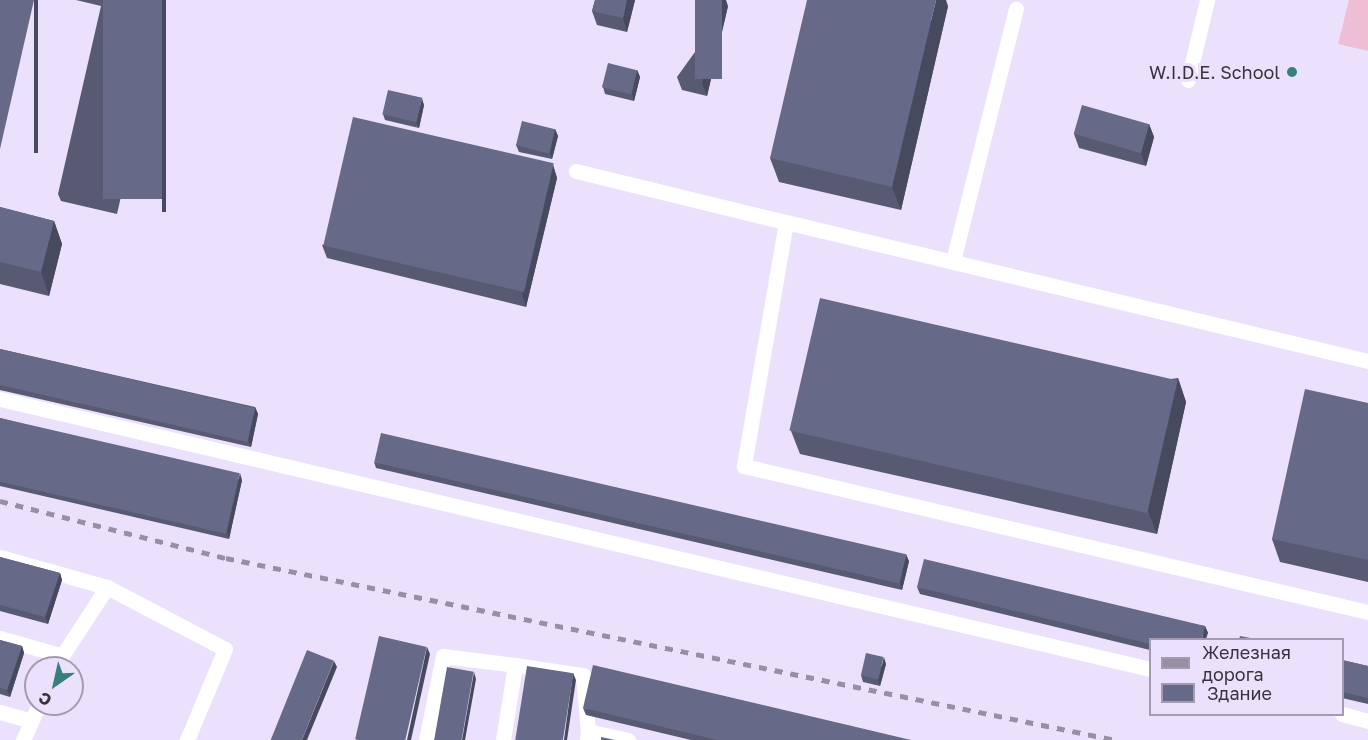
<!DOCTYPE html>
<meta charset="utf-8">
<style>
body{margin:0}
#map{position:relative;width:1368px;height:740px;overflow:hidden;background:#ece1fc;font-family:"Golos Text",sans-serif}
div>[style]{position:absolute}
.green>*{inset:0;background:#eebed4}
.lane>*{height:15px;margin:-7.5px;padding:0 7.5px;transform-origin:7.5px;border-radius:7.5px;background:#fff}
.rail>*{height:4.5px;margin-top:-2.25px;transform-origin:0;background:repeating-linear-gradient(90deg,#978fa3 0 8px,transparent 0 16px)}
.wall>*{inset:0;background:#585a74}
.shaded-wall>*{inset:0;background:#474a5e;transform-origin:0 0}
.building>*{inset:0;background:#666987;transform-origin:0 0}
.dots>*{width:16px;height:16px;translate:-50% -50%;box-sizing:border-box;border:3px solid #ece1fc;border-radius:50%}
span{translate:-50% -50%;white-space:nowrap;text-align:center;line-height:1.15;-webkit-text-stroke:6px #ece1fc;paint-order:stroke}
.poi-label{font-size:18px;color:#383340}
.right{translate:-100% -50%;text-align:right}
.legend{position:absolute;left:1149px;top:638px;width:195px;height:78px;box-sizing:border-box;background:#ece1fc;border:2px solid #a49bb1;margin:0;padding:8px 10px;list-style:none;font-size:18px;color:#383340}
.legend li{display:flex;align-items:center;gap:12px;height:30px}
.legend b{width:30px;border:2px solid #a49bb1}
.north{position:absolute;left:24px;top:656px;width:60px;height:60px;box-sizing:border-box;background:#ece1fc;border:2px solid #a49bb1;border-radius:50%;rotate:214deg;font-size:16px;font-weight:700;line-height:24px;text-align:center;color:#383340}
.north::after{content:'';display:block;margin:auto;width:21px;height:27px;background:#38807c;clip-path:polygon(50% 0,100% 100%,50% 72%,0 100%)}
</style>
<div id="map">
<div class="green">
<div style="clip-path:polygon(1349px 0,1368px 0,1368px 51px,1338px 44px)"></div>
</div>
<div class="lane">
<div style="left:1188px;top:80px;width:82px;rotate:-76.6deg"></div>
<div style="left:576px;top:171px;width:216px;rotate:13.7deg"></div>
<div style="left:953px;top:261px;width:260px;rotate:-76deg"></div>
<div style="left:1368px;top:361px;width:598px;rotate:-166.57deg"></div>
<div style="left:786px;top:222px;width:248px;rotate:99.8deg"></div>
<div style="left:744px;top:466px;width:641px;rotate:13.17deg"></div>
<div style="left:0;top:399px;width:1181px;rotate:13.21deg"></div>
<div style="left:0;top:557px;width:111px;rotate:15.7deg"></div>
<div style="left:0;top:638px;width:62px;rotate:15.8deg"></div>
<div style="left:54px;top:668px;width:97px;rotate:-56.8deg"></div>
<div style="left:107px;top:587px;width:133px;rotate:27.7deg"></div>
<div style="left:225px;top:649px;width:99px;rotate:112.7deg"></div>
<div style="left:0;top:712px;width:32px;rotate:16deg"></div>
<div style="left:1342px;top:714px;width:27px;rotate:15deg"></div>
<div style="left:23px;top:740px;width:39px;rotate:-66deg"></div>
<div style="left:426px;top:740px;width:86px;rotate:-78.6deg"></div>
<div style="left:443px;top:656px;width:73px;rotate:7.1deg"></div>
<div style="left:503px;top:740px;width:76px;rotate:-80.9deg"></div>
<div style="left:515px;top:665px;width:69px;rotate:8.4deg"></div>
<div style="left:583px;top:675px;width:56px;rotate:84.9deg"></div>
<div style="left:587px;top:740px;width:9px;rotate:-84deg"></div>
<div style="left:588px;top:731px;width:41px;rotate:12.7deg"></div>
</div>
<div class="rail">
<div style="left:0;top:501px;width:233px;rotate:14.2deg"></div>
<div style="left:226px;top:558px;width:908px;rotate:11.56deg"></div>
</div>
<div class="wall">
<div style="clip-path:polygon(76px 0,166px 0,117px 214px,61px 201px,58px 194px,101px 6px)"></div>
<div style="clip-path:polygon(595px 0,635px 0,627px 32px,597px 25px,592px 11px)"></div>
<div style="clip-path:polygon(728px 6px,707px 96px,682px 90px,677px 77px)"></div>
<div style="clip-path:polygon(948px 6px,901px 210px,779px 182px,770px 158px)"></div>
<div style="clip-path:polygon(637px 70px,640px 77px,634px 101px,605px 94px,603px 87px)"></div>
<div style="clip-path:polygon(424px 105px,419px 128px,385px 120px,383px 114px)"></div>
<div style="clip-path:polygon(1149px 124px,1154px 137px,1146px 166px,1079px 148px,1074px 134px)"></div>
<div style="clip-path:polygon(555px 129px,558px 136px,552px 159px,519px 152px,516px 145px)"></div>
<div style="clip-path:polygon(553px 165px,557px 178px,526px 307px,327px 258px,322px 245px)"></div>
<div style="clip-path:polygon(0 207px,54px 221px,62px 244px,49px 296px,0 284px)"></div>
<div style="clip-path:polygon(0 349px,255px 407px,258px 414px,251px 447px,0 390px)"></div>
<div style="clip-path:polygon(1178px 378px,1186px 402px,1157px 534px,800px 454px,791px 431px)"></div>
<div style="clip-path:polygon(1368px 403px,1368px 582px,1280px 562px,1272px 539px)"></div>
<div style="clip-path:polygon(0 418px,242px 480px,229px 539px,0 486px)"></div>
<div style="clip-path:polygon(374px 462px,909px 561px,902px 590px,376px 468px)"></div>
<div style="clip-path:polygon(0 557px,60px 573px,62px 580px,48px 624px,0 611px)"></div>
<div style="clip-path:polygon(917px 587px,1205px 626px,1208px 633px,1150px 639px,1150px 650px,920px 594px)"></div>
<div style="clip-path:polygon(0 640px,22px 646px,24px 653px,10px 697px,0 694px)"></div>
<div style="clip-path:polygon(1342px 660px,1368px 666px,1368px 704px,1342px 698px)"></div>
<div style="clip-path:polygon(886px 664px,880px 686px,863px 682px,861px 675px)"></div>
<div style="clip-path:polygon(583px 708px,911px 740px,691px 740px,586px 715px)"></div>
</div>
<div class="shaded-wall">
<div style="left:34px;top:0;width:4px;height:153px"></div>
<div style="left:162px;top:0;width:4px;height:212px"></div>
<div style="clip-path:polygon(627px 0,635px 0,627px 32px,623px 18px)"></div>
<div style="clip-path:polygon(722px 0,726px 0,728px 6px,707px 96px,702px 83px)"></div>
<div style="clip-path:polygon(936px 0,946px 0,948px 6px,901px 210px,892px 187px)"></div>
<div style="clip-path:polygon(637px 70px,640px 77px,634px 101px,632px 94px)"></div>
<div style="clip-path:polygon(422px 98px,424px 105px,419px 128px,416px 122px)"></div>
<div style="clip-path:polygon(1149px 124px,1154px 137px,1146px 166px,1141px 153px)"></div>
<div style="clip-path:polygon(555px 129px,558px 136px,552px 159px,550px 153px)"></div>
<div style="clip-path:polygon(553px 165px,557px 178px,526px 307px,522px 294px)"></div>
<div style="clip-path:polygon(54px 221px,62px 244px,49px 296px,41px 272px)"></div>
<div style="clip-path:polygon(1178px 378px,1186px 402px,1157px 534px,1148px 511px)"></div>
<div style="clip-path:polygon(255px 407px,258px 414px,251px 447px,248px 440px)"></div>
<div style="clip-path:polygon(240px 473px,242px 480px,229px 539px,227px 532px)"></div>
<div style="clip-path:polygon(906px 554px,909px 561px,902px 590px,900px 583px)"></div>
<div style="clip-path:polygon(60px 573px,62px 580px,48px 624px,45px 617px)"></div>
<div style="clip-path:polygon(1205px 626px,1208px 633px,1206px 639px,1202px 639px)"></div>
<div style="clip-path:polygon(22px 646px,24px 653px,10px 697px,7px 690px)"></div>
<div style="clip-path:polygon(427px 647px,430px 654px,411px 740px,407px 740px)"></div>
<div style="clip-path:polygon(884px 657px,886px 664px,880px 686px,878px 680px)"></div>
<div style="clip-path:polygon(334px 661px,337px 667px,307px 740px,302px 740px)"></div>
<div style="clip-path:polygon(474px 672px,476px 679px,465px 740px,462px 740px)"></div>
<div style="clip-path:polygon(573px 673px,576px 680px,567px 740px,564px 740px)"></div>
</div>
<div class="building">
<div style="clip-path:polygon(0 0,34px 0,0 149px)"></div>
<div style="left:103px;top:0;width:59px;height:199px"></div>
<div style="clip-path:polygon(595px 0,627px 0,623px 18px,592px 11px)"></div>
<div style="left:695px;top:0;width:27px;height:79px"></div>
<div style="clip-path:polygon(807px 0,936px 0,892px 187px,770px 158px)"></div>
<div style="left:608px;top:63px;width:30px;height:25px;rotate:14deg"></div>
<div style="left:388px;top:90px;width:35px;height:25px;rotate:13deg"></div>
<div style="left:1082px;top:105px;width:70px;height:30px;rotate:16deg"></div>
<div style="left:353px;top:117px;width:206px;height:132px;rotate:13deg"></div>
<div style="left:522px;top:121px;width:34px;height:25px;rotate:14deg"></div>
<div style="clip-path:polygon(0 207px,54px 221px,41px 272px,0 262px)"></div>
<div style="left:820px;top:298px;width:367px;height:136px;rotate:13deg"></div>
<div style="left:0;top:349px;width:262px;height:35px;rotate:13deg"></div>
<div style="clip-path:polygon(1305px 389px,1368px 403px,1368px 560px,1272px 539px)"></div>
<div style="left:0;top:418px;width:246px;height:62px;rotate:13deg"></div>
<div style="left:381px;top:433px;width:539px;height:30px;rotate:13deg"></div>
<div style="clip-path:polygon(0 557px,60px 573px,45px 617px,0 605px)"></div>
<div style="clip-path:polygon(924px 559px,1205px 626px,1202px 639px,1150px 639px,1150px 644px,917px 587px)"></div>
<div style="left:379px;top:636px;width:49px;height:106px;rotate:13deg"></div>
<div style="clip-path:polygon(1240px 636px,1256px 639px,1239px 639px)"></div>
<div style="clip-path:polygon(0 640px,22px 646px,7px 690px,0 688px)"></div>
<div style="left:307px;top:650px;width:29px;height:97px;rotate:22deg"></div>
<div style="left:866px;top:653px;width:18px;height:23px;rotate:13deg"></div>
<div style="clip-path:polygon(1342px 660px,1368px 666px,1368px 698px,1342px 692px)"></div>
<div style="clip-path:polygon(593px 665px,911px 740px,717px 740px,583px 708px)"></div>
<div style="left:527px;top:666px;width:47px;height:75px;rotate:9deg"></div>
<div style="left:447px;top:667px;width:27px;height:74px;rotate:10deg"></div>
<div style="clip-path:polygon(601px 737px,615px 740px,601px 740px)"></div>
</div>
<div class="dots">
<div style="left:1292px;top:72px;background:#38807c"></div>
</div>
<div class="poi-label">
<span class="right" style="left:1280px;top:72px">W.I.D.E. School</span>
</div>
<ul class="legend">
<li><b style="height:8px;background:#978fa3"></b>Железная дорога</li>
<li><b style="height:16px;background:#666987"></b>Здание</li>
</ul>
<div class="north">С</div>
</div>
